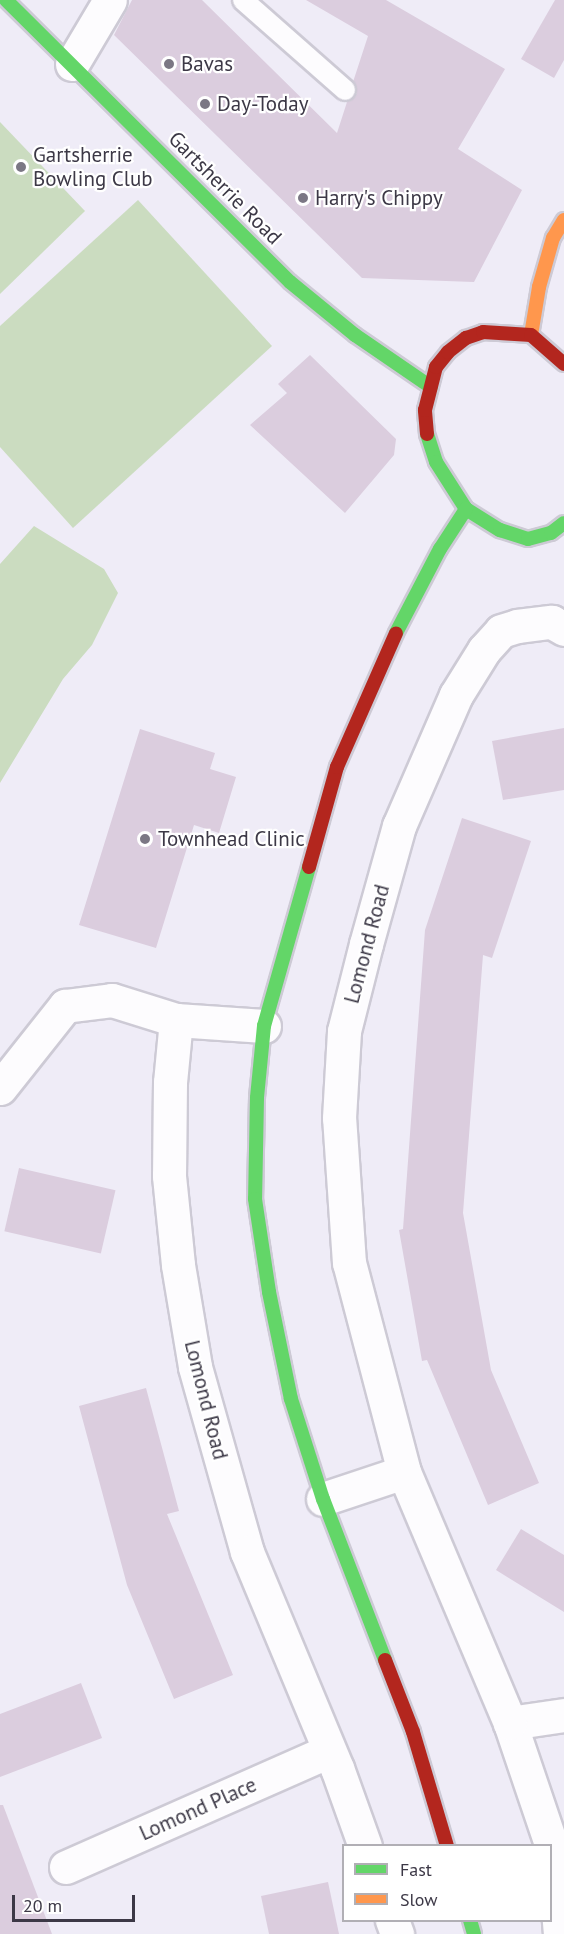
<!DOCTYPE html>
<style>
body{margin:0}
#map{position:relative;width:564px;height:1934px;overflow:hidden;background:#efecf7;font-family:"PT Sans",sans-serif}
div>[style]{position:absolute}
.green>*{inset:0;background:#cbdcc0}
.building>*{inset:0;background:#dbcdde;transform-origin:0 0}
.roads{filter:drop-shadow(2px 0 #cdcad5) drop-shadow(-2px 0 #cdcad5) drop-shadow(0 2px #cdcad5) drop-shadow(0 -2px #cdcad5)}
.lane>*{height:20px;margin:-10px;padding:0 10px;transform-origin:10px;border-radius:10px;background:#fdfcfe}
.street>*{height:33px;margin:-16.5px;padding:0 16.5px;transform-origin:16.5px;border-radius:16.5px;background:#fdfcfe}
.fast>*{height:14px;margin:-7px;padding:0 7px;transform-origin:7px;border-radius:7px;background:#63d668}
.slow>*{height:14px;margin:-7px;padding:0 7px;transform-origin:7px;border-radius:7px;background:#ff974d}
.jam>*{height:14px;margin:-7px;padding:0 7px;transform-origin:7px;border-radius:7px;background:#b3261e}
.dots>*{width:16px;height:16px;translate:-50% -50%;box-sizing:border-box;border:3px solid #fff;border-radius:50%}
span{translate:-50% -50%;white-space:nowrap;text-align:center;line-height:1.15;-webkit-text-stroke:4.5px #fff;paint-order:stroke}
.poi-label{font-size:21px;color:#3c3846}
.left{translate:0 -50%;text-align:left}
.street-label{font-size:21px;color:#3c3846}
.legend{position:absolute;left:342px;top:1844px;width:210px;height:78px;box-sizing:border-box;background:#fff;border:2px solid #b1afb5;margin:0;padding:8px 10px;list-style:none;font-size:18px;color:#3c3846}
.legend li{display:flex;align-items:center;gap:12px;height:30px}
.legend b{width:30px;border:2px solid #b1afb5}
.scale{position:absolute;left:12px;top:1895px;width:123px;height:27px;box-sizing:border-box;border:3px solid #3c3846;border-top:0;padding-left:8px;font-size:18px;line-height:21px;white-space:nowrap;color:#3c3846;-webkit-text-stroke:4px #fff;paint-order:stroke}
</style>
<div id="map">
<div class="green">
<div style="clip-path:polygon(0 122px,85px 211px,0 294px)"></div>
<div style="clip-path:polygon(138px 200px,272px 346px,73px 528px,0 447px,0 326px)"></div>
<div style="clip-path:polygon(34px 526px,104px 569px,118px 593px,92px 645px,63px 679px,0 783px,0 564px)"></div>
</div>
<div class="building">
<div style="clip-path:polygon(132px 0,202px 0,337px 133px,347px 102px,357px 93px,353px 82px,368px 36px,306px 0,386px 0,505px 69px,458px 149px,522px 190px,474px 282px,362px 278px,114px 35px)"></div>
<div style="clip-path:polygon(555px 0,564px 0,564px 60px,554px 78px,521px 59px)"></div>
<div style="clip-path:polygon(310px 355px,396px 439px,394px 455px,345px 513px,250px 425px,287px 393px,278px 384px)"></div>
<div style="clip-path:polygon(564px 728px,564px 790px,503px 800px,492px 741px)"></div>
<div style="clip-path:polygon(140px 729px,215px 753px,210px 769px,236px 777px,219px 833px,194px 825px,156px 948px,79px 925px)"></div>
<div style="clip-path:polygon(462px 818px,531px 841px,492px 958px,483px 955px,463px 1213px,491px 1370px,539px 1483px,488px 1505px,427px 1360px,422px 1361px,399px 1230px,403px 1229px,425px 930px)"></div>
<div style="left:19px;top:1168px;width:99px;height:65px;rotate:13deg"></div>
<div style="clip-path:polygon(146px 1388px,179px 1511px,167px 1514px,233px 1675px,174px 1699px,127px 1585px,79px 1406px)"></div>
<div style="clip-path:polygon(521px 1529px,564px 1555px,564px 1612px,496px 1570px)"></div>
<div style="clip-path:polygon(81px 1683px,102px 1738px,0 1777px,0 1714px)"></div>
<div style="clip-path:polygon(0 1805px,3px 1805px,52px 1934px,0 1934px)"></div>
<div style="clip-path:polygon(328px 1882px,339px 1934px,269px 1934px,261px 1896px)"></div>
</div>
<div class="roads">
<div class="lane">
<div style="left:243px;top:0;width:136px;rotate:41.4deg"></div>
</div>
<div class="street">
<div style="left:72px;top:64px;width:74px;rotate:-59.3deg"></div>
<div style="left:264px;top:1026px;width:88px;rotate:-176.1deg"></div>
<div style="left:176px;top:1020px;width:62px;rotate:95.5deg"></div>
<div style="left:170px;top:1082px;width:94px;rotate:90.6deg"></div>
<div style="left:169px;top:1176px;width:89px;rotate:84.2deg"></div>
<div style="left:178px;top:1265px;width:103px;rotate:80.5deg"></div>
<div style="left:195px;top:1367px;width:192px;rotate:74.3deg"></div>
<div style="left:247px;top:1552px;width:234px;rotate:67.4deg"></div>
<div style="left:337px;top:1768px;width:83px;rotate:70.3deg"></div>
<div style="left:0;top:1088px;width:105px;rotate:-51.6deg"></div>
<div style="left:65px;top:1006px;width:47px;rotate:-7.3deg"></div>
<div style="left:112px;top:1000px;width:67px;rotate:17.4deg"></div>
<div style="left:323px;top:1499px;width:85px;rotate:-18.4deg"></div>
<div style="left:510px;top:1723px;width:55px;rotate:-8.4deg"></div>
<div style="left:66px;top:1867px;width:287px;rotate:-23.8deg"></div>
<div style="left:392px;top:1920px;width:15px;rotate:70deg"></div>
<div style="left:560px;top:1934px;width:84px;rotate:-94.8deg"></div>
<div style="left:553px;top:1850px;width:134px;rotate:-108.7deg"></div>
<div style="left:510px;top:1723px;width:272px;rotate:-112.9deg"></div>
<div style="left:404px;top:1472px;width:216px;rotate:-104.7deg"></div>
<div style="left:349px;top:1263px;width:145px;rotate:-93.9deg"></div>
<div style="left:339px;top:1118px;width:87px;rotate:-86.7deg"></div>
<div style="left:344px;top:1031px;width:90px;rotate:-75.8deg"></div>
<div style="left:366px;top:944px;width:123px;rotate:-74.4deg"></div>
<div style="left:399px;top:826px;width:143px;rotate:-66.5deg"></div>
<div style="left:456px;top:695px;width:53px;rotate:-58.1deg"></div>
<div style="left:484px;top:650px;width:25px;rotate:-48deg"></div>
<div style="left:501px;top:631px;width:17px;rotate:-17deg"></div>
<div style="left:517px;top:626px;width:35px;rotate:-7deg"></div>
<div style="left:552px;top:622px;width:14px;rotate:30deg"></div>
</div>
<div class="fast">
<div style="left:6px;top:0;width:400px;rotate:44.8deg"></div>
<div style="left:290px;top:282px;width:84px;rotate:39.2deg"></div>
<div style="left:355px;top:335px;width:92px;rotate:34.4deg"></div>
<div style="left:427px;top:434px;width:29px;rotate:72deg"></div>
<div style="left:436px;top:462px;width:56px;rotate:57.4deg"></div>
<div style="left:466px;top:509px;width:40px;rotate:32deg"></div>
<div style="left:500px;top:530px;width:29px;rotate:18deg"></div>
<div style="left:528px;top:539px;width:24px;rotate:-15deg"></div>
<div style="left:551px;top:533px;width:16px;rotate:-38deg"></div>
<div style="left:396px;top:633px;width:95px;rotate:-62.4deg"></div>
<div style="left:440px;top:549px;width:48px;rotate:-57deg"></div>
<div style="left:309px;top:867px;width:165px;rotate:105.8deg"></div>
<div style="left:264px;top:1026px;width:72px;rotate:95.6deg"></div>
<div style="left:257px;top:1098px;width:101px;rotate:91.1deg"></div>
<div style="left:255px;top:1199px;width:94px;rotate:81.4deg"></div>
<div style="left:269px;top:1292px;width:109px;rotate:78.4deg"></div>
<div style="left:291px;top:1399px;width:105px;rotate:72.3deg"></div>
<div style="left:323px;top:1499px;width:173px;rotate:68.9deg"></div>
<div style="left:470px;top:1920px;width:15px;rotate:74deg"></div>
</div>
<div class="slow">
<div style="left:531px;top:335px;width:49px;rotate:-80.5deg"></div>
<div style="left:539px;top:287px;width:51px;rotate:-74.1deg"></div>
<div style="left:553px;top:238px;width:21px;rotate:-59deg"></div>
</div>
<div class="jam">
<div style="left:427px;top:434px;width:24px;rotate:-95deg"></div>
<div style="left:425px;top:410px;width:44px;rotate:-75.7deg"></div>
<div style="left:436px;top:367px;width:19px;rotate:-51deg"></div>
<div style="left:448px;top:352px;width:23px;rotate:-38deg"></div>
<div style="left:466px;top:338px;width:18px;rotate:-19deg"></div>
<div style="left:483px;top:332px;width:48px;rotate:3.6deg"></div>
<div style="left:531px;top:335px;width:44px;rotate:41.3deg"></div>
<div style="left:309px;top:867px;width:104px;rotate:-74.4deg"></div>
<div style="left:337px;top:767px;width:146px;rotate:-66.2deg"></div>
<div style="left:385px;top:1660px;width:77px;rotate:68.7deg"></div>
<div style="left:413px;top:1732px;width:119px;rotate:73.4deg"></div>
</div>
</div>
<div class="dots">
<div style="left:169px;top:64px;background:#7b7784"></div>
<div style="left:205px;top:104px;background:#7b7784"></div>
<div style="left:21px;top:167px;background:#7b7784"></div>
<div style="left:303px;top:198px;background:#7b7784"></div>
<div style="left:145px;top:839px;background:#7b7784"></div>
</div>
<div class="poi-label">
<span class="left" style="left:181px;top:64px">Bavas</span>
<span class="left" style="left:217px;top:104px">Day-Today</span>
<span class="left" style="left:33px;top:167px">Gartsherrie<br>Bowling Club</span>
<span class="left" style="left:315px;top:198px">Harry's Chippy</span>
<span class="left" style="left:158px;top:839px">Townhead Clinic</span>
</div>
<div class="street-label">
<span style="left:225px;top:188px;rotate:45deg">Gartsherrie Road</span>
<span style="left:367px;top:944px;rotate:-75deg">Lomond Road</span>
<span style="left:206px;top:1400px;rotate:76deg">Lomond Road</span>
<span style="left:198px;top:1809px;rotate:-24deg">Lomond Place</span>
</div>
<ul class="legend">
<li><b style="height:8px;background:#63d668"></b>Fast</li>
<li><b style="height:8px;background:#ff974d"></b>Slow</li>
</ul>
<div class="scale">20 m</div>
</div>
